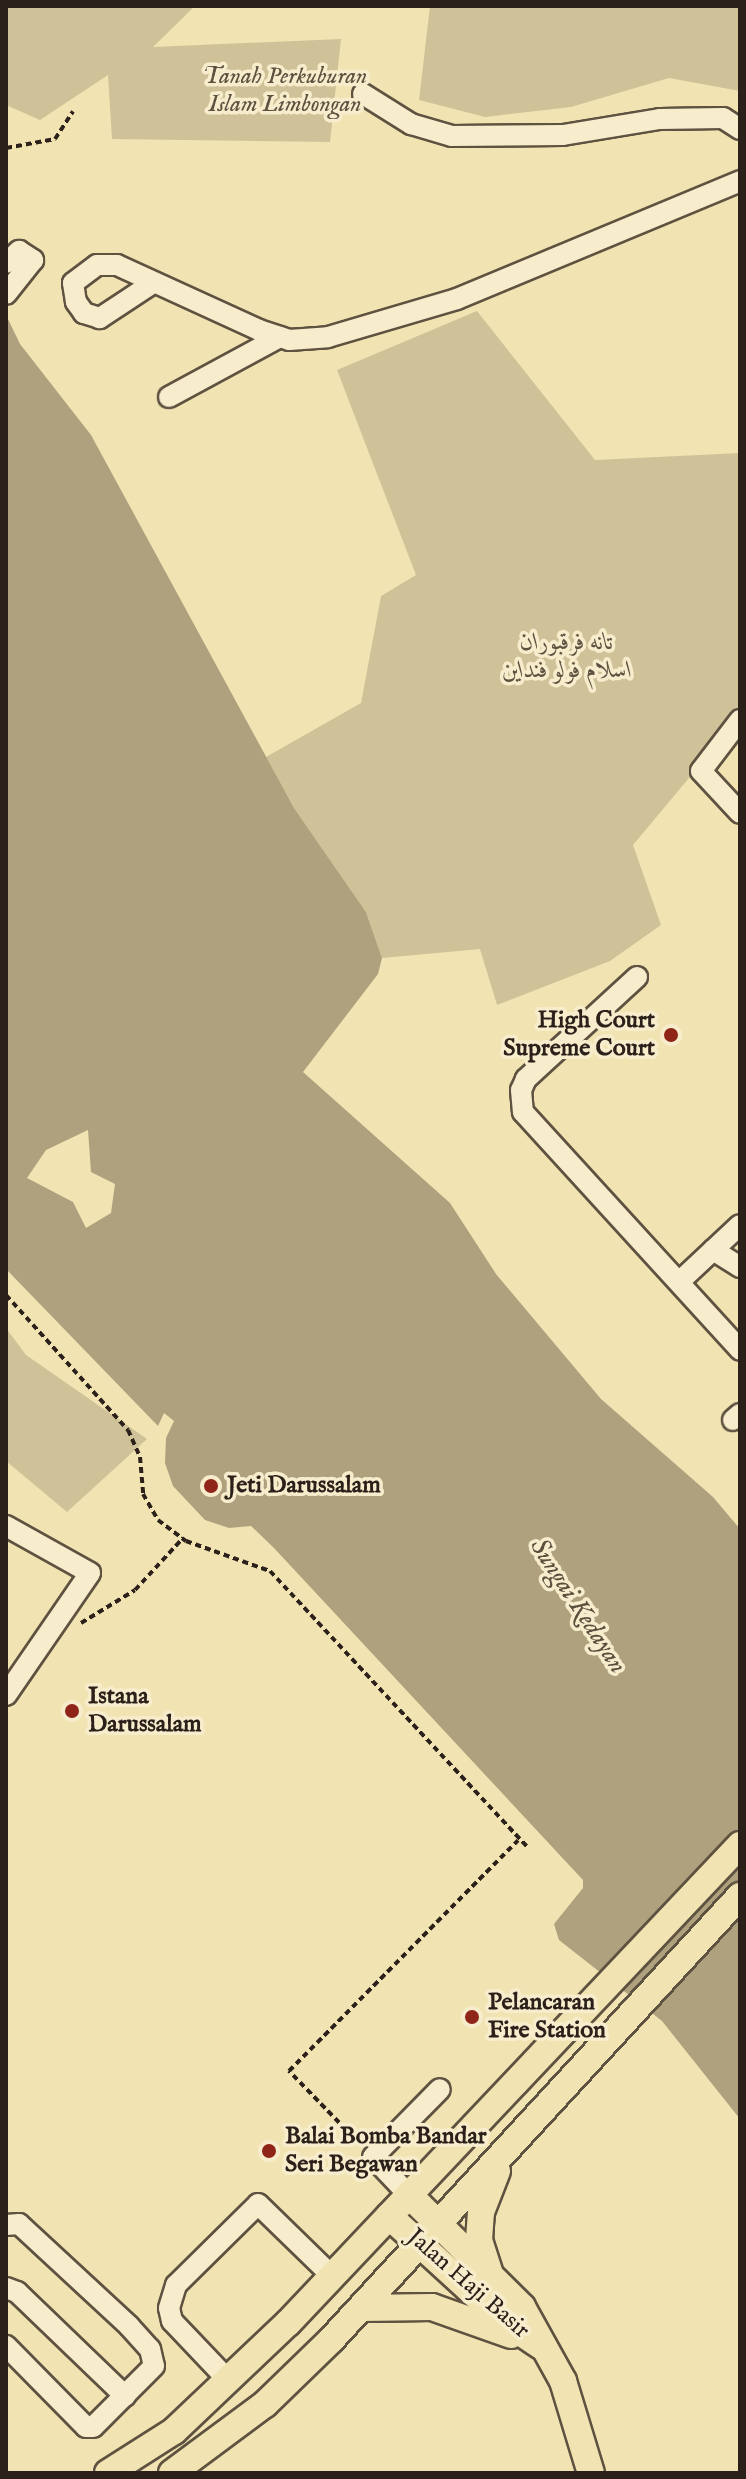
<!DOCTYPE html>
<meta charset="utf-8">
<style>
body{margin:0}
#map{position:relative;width:746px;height:2479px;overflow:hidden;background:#f2e3b2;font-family:"IM FELL English",Amiri,serif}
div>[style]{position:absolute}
.green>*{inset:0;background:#d0c298}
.water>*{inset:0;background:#afa17e}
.path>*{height:4px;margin-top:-2px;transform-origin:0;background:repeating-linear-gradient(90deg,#2c211a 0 6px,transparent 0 10px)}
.roads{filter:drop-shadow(2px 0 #5e5240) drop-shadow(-2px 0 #5e5240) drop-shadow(0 2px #5e5240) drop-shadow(0 -2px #5e5240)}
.minor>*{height:20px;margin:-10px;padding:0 10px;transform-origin:10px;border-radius:10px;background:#f7edcd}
.major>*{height:26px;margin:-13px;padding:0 13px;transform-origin:13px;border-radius:13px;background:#f2e3b2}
.dots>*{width:22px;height:22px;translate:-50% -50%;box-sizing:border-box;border:4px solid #f7edcd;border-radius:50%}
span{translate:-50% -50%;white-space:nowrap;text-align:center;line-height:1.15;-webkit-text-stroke:7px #f7edcd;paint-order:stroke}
.park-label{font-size:24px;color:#5d5140;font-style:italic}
.poi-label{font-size:24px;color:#2c211a;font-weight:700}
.right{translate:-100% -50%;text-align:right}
.left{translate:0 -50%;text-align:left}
.street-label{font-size:24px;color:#2c211a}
.water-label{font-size:26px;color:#5a4e3d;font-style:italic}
.frame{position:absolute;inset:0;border:8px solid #2c211a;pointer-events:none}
</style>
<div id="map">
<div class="green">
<div style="clip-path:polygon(6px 6px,195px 6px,153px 47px,341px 39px,330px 142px,112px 139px,108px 75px,40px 120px,6px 105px)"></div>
<div style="clip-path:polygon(430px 6px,740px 6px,740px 91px,669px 78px,571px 107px,485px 117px,419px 100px)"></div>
<div style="clip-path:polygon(477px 311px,595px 460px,740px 453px,740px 717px,633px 845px,661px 925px,610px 961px,497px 1005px,480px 949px,382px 958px,366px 912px,294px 808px,266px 757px,361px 703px,381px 596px,416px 575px,337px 370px)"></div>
<div style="clip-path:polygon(6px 1328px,26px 1355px,147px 1439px,67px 1512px,6px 1461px)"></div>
</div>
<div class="water">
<div style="clip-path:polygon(evenodd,6px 315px,20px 344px,91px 435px,294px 808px,366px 912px,382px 958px,378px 974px,303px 1072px,450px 1203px,496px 1274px,601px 1399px,713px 1497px,740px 1529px,740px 2119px,662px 2021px,559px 1940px,554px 1924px,583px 1888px,583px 1880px,274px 1548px,251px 1526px,229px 1528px,205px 1520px,173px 1486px,165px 1463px,166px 1438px,174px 1421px,164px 1413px,158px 1426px,6px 1269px,6px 315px,88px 1130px,91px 1172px,115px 1184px,111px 1213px,86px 1228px,73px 1202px,27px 1178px,46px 1150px,88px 1130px)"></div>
</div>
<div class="path">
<div style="left:6px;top:148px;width:50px;rotate:-10.4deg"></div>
<div style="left:55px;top:139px;width:33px;rotate:-57deg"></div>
<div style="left:6px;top:1295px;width:182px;rotate:47.9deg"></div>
<div style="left:128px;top:1430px;width:30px;rotate:66deg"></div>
<div style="left:140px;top:1457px;width:37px;rotate:85deg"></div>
<div style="left:143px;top:1494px;width:30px;rotate:60deg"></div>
<div style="left:158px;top:1520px;width:35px;rotate:37deg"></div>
<div style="left:186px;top:1541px;width:89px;rotate:19.7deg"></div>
<div style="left:270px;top:1571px;width:377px;rotate:47deg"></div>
<div style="left:81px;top:1623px;width:63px;rotate:-31.4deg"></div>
<div style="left:135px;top:1590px;width:71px;rotate:-47.3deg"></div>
<div style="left:360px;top:2144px;width:102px;rotate:-134.2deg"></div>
<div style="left:289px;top:2071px;width:325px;rotate:-45.2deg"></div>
</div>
<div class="roads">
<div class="minor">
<div style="left:363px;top:94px;width:57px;rotate:32deg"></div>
<div style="left:411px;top:124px;width:43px;rotate:16.3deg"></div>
<div style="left:452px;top:136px;width:111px;rotate:-0.5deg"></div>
<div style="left:563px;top:135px;width:98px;rotate:-9.4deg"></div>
<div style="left:660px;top:119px;width:63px;rotate:-0.9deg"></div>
<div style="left:723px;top:118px;width:20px;rotate:33deg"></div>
<div style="left:6px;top:263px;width:18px;rotate:-43deg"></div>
<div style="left:19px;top:251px;width:17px;rotate:33deg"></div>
<div style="left:33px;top:260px;width:43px;rotate:128.5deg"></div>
<div style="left:153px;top:283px;width:64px;rotate:146.6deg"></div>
<div style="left:100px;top:318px;width:17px;rotate:-163deg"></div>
<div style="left:84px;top:313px;width:14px;rotate:-126deg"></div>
<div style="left:76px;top:302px;width:19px;rotate:-99deg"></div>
<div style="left:73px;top:283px;width:30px;rotate:-37deg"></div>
<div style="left:97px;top:265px;width:20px"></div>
<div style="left:117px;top:265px;width:156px;rotate:24.6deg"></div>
<div style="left:259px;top:330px;width:32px;rotate:18deg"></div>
<div style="left:289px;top:340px;width:39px;rotate:-4deg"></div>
<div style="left:328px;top:337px;width:134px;rotate:-16.4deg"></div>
<div style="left:457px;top:299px;width:307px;rotate:-22.6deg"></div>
<div style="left:169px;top:397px;width:126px;rotate:-28.4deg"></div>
<div style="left:740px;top:720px;width:64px;rotate:127.4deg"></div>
<div style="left:701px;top:771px;width:57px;rotate:47.1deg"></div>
<div style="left:637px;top:977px;width:151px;rotate:137.4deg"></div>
<div style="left:526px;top:1079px;width:12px;rotate:114deg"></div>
<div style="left:521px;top:1090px;width:22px;rotate:85deg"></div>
<div style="left:523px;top:1112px;width:322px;rotate:47.6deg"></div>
<div style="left:713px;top:1250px;width:32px;rotate:32deg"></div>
<div style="left:679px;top:1282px;width:83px;rotate:-43.1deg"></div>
<div style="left:733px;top:1420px;width:9px;rotate:-41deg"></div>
<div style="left:6px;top:1526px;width:96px;rotate:29.2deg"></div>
<div style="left:90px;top:1573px;width:148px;rotate:124.5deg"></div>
<div style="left:409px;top:2195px;width:52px;rotate:-133.5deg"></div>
<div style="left:373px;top:2157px;width:95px;rotate:-45.4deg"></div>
<div style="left:6px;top:2225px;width:13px;rotate:-4deg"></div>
<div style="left:19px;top:2224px;width:150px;rotate:42.8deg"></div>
<div style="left:129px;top:2326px;width:31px;rotate:48deg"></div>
<div style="left:150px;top:2349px;width:17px;rotate:77deg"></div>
<div style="left:154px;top:2366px;width:86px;rotate:135deg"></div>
<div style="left:93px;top:2427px;width:7px;rotate:180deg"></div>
<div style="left:86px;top:2427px;width:114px;rotate:-134.6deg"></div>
<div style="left:6px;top:2288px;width:12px;rotate:20deg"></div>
<div style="left:17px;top:2292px;width:150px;rotate:43.9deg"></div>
<div style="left:229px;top:2381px;width:83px;rotate:-133.5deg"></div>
<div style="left:172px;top:2321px;width:13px;rotate:-103deg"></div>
<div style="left:169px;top:2308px;width:24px;rotate:-73deg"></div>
<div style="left:176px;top:2285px;width:115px;rotate:-44.6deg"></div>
<div style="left:258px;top:2204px;width:103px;rotate:44.2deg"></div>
</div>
<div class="major">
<div style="left:409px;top:2195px;width:159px;rotate:44.7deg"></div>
<div style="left:522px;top:2307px;width:85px;rotate:61deg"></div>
<div style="left:563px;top:2381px;width:96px;rotate:73.1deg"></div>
<div style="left:389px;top:2216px;width:157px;rotate:42.4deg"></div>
<div style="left:505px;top:2322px;width:43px;rotate:33.7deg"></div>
<div style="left:489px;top:2271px;width:33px;rotate:-108deg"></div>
<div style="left:479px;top:2240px;width:28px;rotate:-86deg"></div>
<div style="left:481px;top:2212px;width:44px;rotate:-68.7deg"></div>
<div style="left:361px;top:2308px;width:71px;rotate:-0.8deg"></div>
<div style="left:432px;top:2307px;width:84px;rotate:19.5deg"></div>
<div style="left:108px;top:2473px;width:78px;rotate:-32.5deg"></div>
<div style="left:174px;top:2431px;width:157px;rotate:-43.5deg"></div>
<div style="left:288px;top:2323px;width:658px;rotate:-46.6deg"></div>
<div style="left:172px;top:2473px;width:116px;rotate:-36.6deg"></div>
<div style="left:265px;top:2404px;width:92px;rotate:-44.1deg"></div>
<div style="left:331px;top:2340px;width:604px;rotate:-47.35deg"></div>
</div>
</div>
<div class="dots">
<div style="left:671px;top:1035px;background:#8f2418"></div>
<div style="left:211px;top:1486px;background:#8f2418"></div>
<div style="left:72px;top:1711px;background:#8f2418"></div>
<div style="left:472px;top:2017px;background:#8f2418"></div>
<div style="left:269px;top:2151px;background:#8f2418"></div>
</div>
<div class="park-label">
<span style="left:285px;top:91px">Tanah Perkuburan<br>Islam Limbongan</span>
<span style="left:567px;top:657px">تانه فرقبوران<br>اسلام فولو فنداين</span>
</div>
<div class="poi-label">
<span class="right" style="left:655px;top:1035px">High Court<br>Supreme Court</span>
<span class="left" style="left:227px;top:1486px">Jeti Darussalam</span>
<span class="left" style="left:88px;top:1711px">Istana<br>Darussalam</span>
<span class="left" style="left:488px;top:2017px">Pelancaran<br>Fire Station</span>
<span class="left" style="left:285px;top:2151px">Balai Bomba Bandar<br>Seri Begawan</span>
</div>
<div class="street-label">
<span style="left:468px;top:2284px;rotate:41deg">Jalan Haji Basir</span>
</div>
<div class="water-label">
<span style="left:578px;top:1606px;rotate:57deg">Sungai Kedayan</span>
</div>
<div class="frame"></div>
</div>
